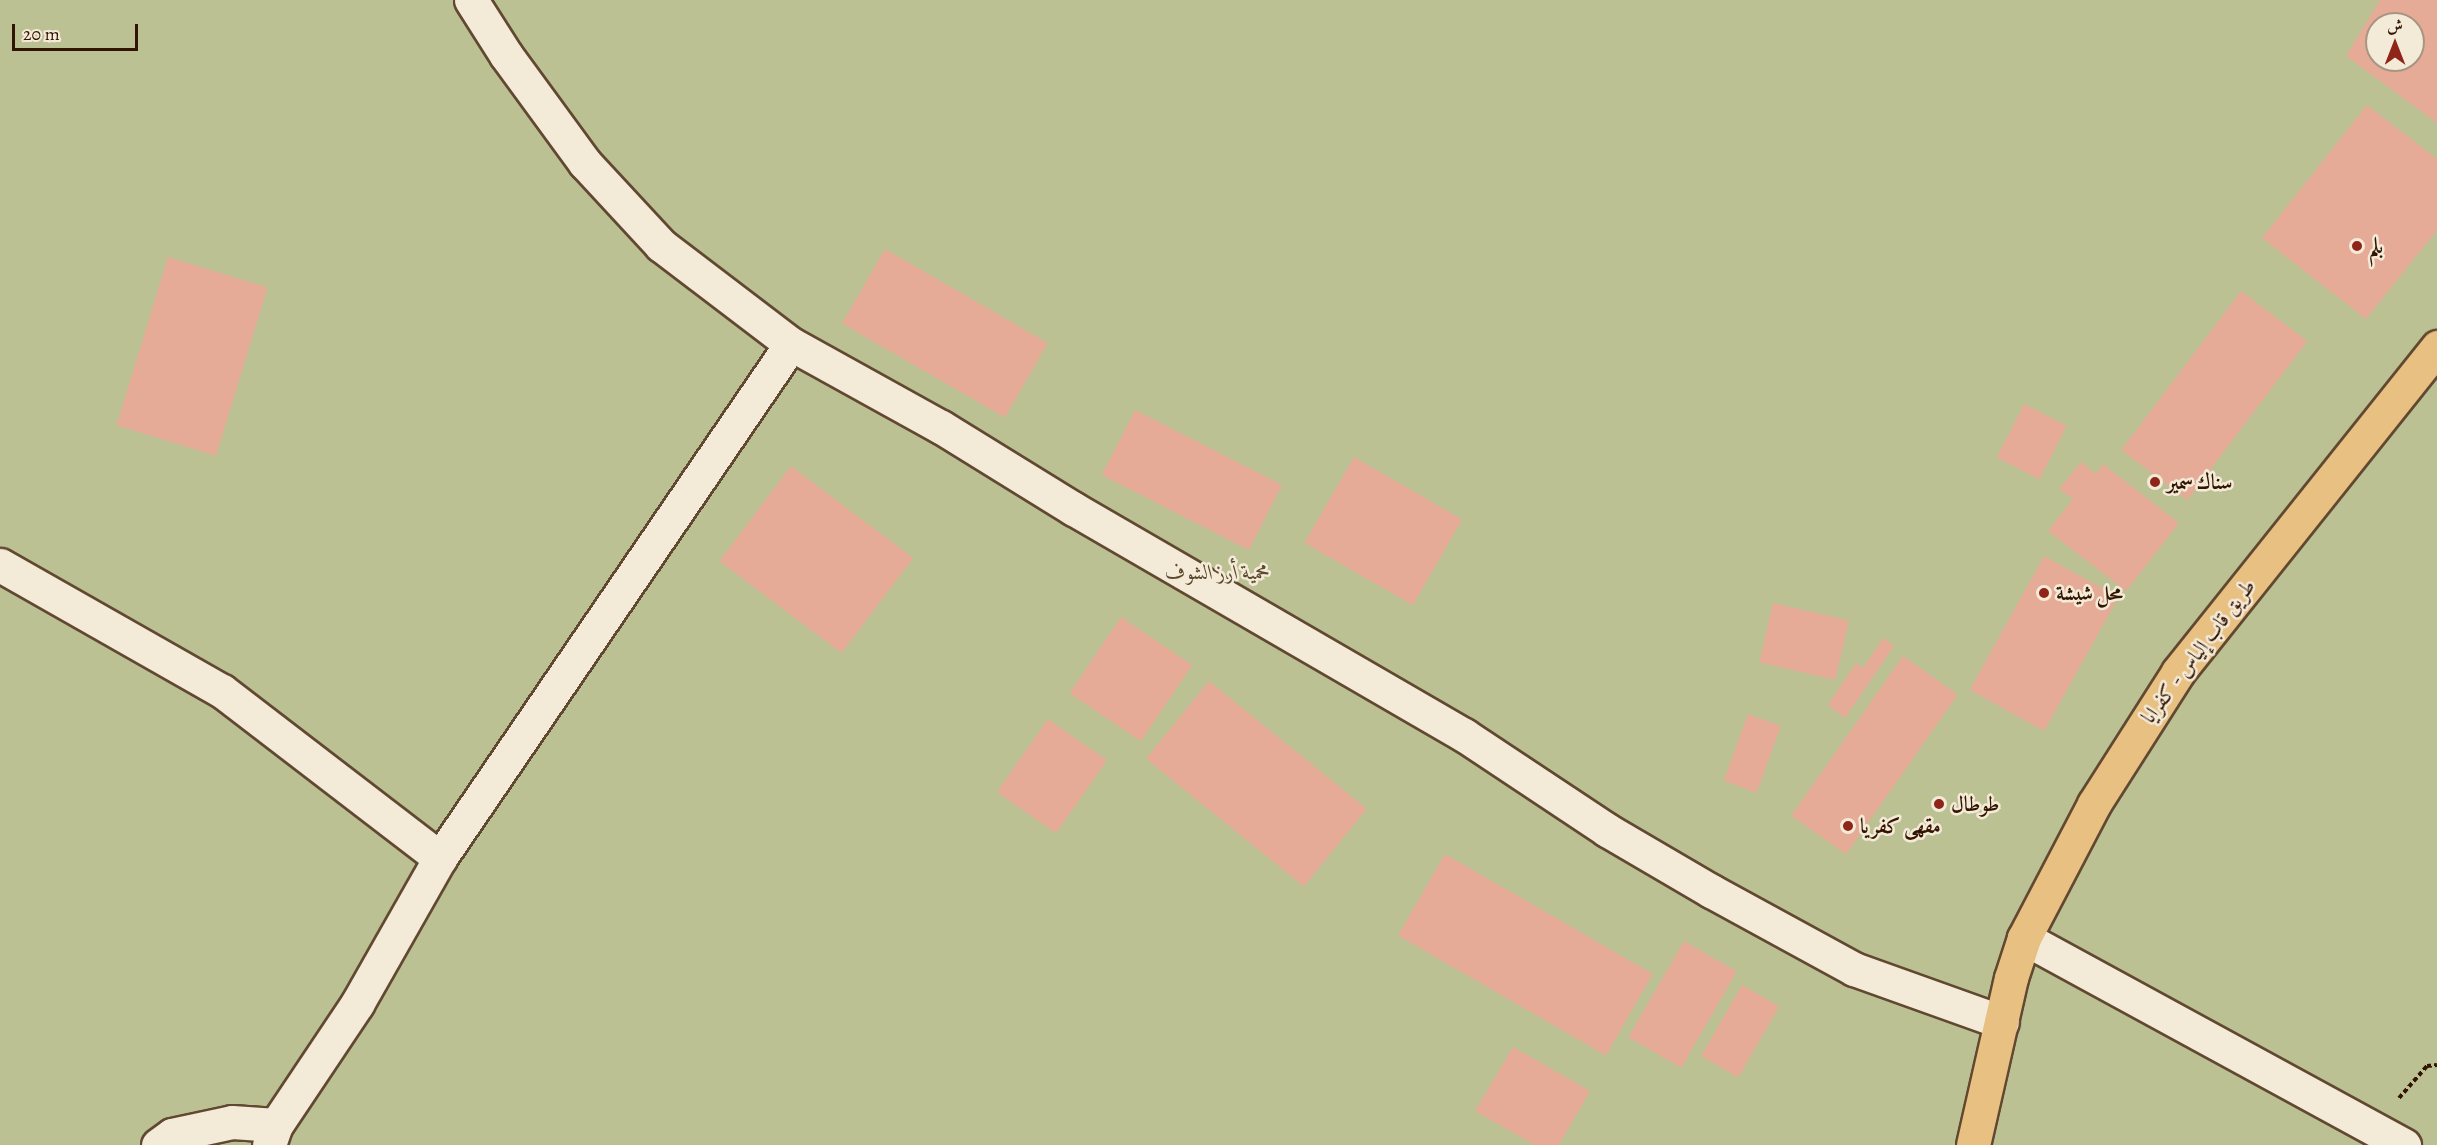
<!DOCTYPE html>
<meta charset="utf-8">
<style>
body{margin:0}
#map{position:relative;width:2437px;height:1145px;overflow:hidden;background:#eedfc3;font-family:Alegreya,Amiri,serif}
div>[style]{position:absolute}
.green>*{inset:0;background:#bbc192}
.building>*{inset:0;background:#e5ab96;transform-origin:0 0}
.path>*{height:4px;margin-top:-2px;transform-origin:0;background:repeating-linear-gradient(90deg,#321500 0 4.5px,transparent 0 7.5px)}
.roads{filter:drop-shadow(2px 0 #614831) drop-shadow(-2px 0 #614831) drop-shadow(0 2px #614831) drop-shadow(0 -2px #614831)}
.minor>*{height:33px;margin:-16.5px;padding:0 16.5px;transform-origin:16.5px;border-radius:16.5px;background:#f4ead8}
.secondary>*{height:33px;margin:-16.5px;padding:0 16.5px;transform-origin:16.5px;border-radius:16.5px;background:#f4ead8}
.primary>*{height:33px;margin:-16.5px;padding:0 16.5px;transform-origin:16.5px;border-radius:16.5px;background:#e7c082}
.dots>*{width:16px;height:16px;translate:-50% -50%;box-sizing:border-box;border:3px solid #f4ead8;border-radius:50%}
span{translate:-50% -50%;white-space:nowrap;text-align:center;line-height:1.15;-webkit-text-stroke:5px #f4ead8;paint-order:stroke}
.poi-label{font-size:21px;color:#321500;font-weight:700}
.left{translate:0 -50%;text-align:left}
.park-label{font-size:21px;color:#5b492c;font-style:italic}
.street-label{font-size:21px;color:#321500}
.north{position:absolute;left:2365px;top:12px;width:60px;height:60px;box-sizing:border-box;background:#f4ead8;border:2px solid #a69582;border-radius:50%;rotate:0deg;font-size:16px;font-weight:700;line-height:24px;text-align:center;color:#321500}
.north::after{content:'';display:block;margin:auto;width:21px;height:27px;background:#8f2418;clip-path:polygon(50% 0,100% 100%,50% 72%,0 100%)}
.scale{position:absolute;left:12px;top:24px;width:126px;height:27px;box-sizing:border-box;border:3px solid #321500;border-top:0;padding-left:8px;font-size:18px;line-height:21px;white-space:nowrap;color:#321500;-webkit-text-stroke:4px #f4ead8;paint-order:stroke}
</style>
<div id="map">
<div class="green">
<div style="clip-path:polygon(evenodd,0 0,2437px 0,2437px 1145px,0 1145px,0 0,2377px 24px,2413px 24px,2413px 60px,2377px 60px,2377px 24px)"></div>
</div>
<div class="building">
<div style="clip-path:polygon(evenodd,2380px 0,2437px 0,2437px 123px,2346px 56px,2380px 0,2377px 24px,2413px 24px,2413px 60px,2377px 60px,2377px 24px)"></div>
<div style="clip-path:polygon(2367px 105px,2437px 159px,2437px 230px,2366px 319px,2262px 238px)"></div>
<div style="left:885px;top:249px;width:188px;height:86px;rotate:30deg"></div>
<div style="left:168px;top:257px;width:104px;height:176px;rotate:17deg"></div>
<div style="left:2241px;top:291px;width:83px;height:199px;rotate:37deg"></div>
<div style="left:2024px;top:404px;width:48px;height:60px;rotate:27deg"></div>
<div style="left:1135px;top:410px;width:165px;height:73px;rotate:27deg"></div>
<div style="left:1354px;top:457px;width:125px;height:99px;rotate:30deg"></div>
<div style="clip-path:polygon(2081px 462px,2096px 474px,2103px 464px,2179px 523px,2126px 591px,2048px 531px,2073px 499px,2059px 489px)"></div>
<div style="left:791px;top:466px;width:153px;height:119px;rotate:37deg"></div>
<div style="left:2044px;top:556px;width:85px;height:153px;rotate:29deg"></div>
<div style="left:1773px;top:603px;width:78px;height:61px;rotate:13deg"></div>
<div style="left:1121px;top:617px;width:86px;height:92px;rotate:34deg"></div>
<div style="clip-path:polygon(1883px 638px,1894px 646px,1845px 718px,1828px 705px,1856px 663px,1863px 668px)"></div>
<div style="left:1903px;top:656px;width:67px;height:195px;rotate:35deg"></div>
<div style="left:1209px;top:681px;width:203px;height:100px;rotate:39deg"></div>
<div style="left:1748px;top:714px;width:35px;height:71px;rotate:20deg"></div>
<div style="left:1048px;top:719px;width:72px;height:89px;rotate:35deg"></div>
<div style="left:1445px;top:854px;width:240px;height:94px;rotate:30deg"></div>
<div style="left:1684px;top:941px;width:61px;height:111px;rotate:30deg"></div>
<div style="left:1742px;top:985px;width:43px;height:82px;rotate:30deg"></div>
<div style="clip-path:polygon(1513px 1047px,1590px 1091px,1559px 1145px,1535px 1145px,1475px 1111px)"></div>
</div>
<div class="path">
<div style="left:2399px;top:1098px;width:43px;rotate:-48.8deg"></div>
<div style="left:2427px;top:1066px;width:10px;rotate:-6deg"></div>
</div>
<div class="roads">
<div class="minor">
<div style="left:0;top:565px;width:255px;rotate:29.6deg"></div>
<div style="left:222px;top:691px;width:275px;rotate:37.5deg"></div>
<div style="left:158px;top:1145px;width:17px;rotate:-36deg"></div>
<div style="left:172px;top:1135px;width:61px;rotate:-12.2deg"></div>
<div style="left:232px;top:1122px;width:44px;rotate:3.9deg"></div>
<div style="left:269px;top:1145px;width:21px;rotate:-71deg"></div>
<div style="left:276px;top:1125px;width:146px;rotate:-56.2deg"></div>
<div style="left:357px;top:1004px;width:168px;rotate:-60.4deg"></div>
<div style="left:440px;top:858px;width:622px;rotate:-55.67deg"></div>
</div>
<div class="secondary">
<div style="left:471px;top:0;width:65px;rotate:57.5deg"></div>
<div style="left:506px;top:55px;width:134px;rotate:53.8deg"></div>
<div style="left:585px;top:163px;width:112px;rotate:47.2deg"></div>
<div style="left:661px;top:245px;width:163px;rotate:37.3deg"></div>
<div style="left:791px;top:344px;width:171px;rotate:29deg"></div>
<div style="left:941px;top:427px;width:156px;rotate:31.7deg"></div>
<div style="left:1074px;top:509px;width:451px;rotate:30.1deg"></div>
<div style="left:1464px;top:735px;width:172px;rotate:33.6deg"></div>
<div style="left:1607px;top:830px;width:121px;rotate:30.4deg"></div>
<div style="left:1711px;top:891px;width:163px;rotate:28.6deg"></div>
<div style="left:1854px;top:969px;width:157px;rotate:19.7deg"></div>
<div style="left:2024px;top:938px;width:433px;rotate:28.6deg"></div>
</div>
<div class="primary">
<div style="left:1973px;top:1145px;width:171px;rotate:-77.2deg"></div>
<div style="left:2011px;top:978px;width:42px;rotate:-72deg"></div>
<div style="left:2024px;top:938px;width:151px;rotate:-62.4deg"></div>
<div style="left:2094px;top:804px;width:156px;rotate:-57.5deg"></div>
<div style="left:2178px;top:672px;width:416px;rotate:-51.4deg"></div>
</div>
</div>
<div class="dots">
<div style="left:2357px;top:246px;background:#8f2418"></div>
<div style="left:2155px;top:482px;background:#8f2418"></div>
<div style="left:2044px;top:593px;background:#8f2418"></div>
<div style="left:1939px;top:804px;background:#8f2418"></div>
<div style="left:1848px;top:826px;background:#8f2418"></div>
</div>
<div class="poi-label">
<span class="left" style="left:2369px;top:246px">بلم</span>
<span class="left" style="left:2167px;top:482px">سناك سمير</span>
<span class="left" style="left:2056px;top:593px">محل شيشة</span>
<span class="left" style="left:1951px;top:804px">طوطال</span>
<span class="left" style="left:1860px;top:826px">مقهى كفريا</span>
</div>
<div class="park-label">
<span style="left:1218px;top:572px">محمية أرز الشوف</span>
</div>
<div class="street-label">
<span style="left:2198px;top:651px;rotate:-53deg">طريق قاب إلياس - كفرايا</span>
</div>
<div class="north">ش</div>
<div class="scale">20 m</div>
</div>
